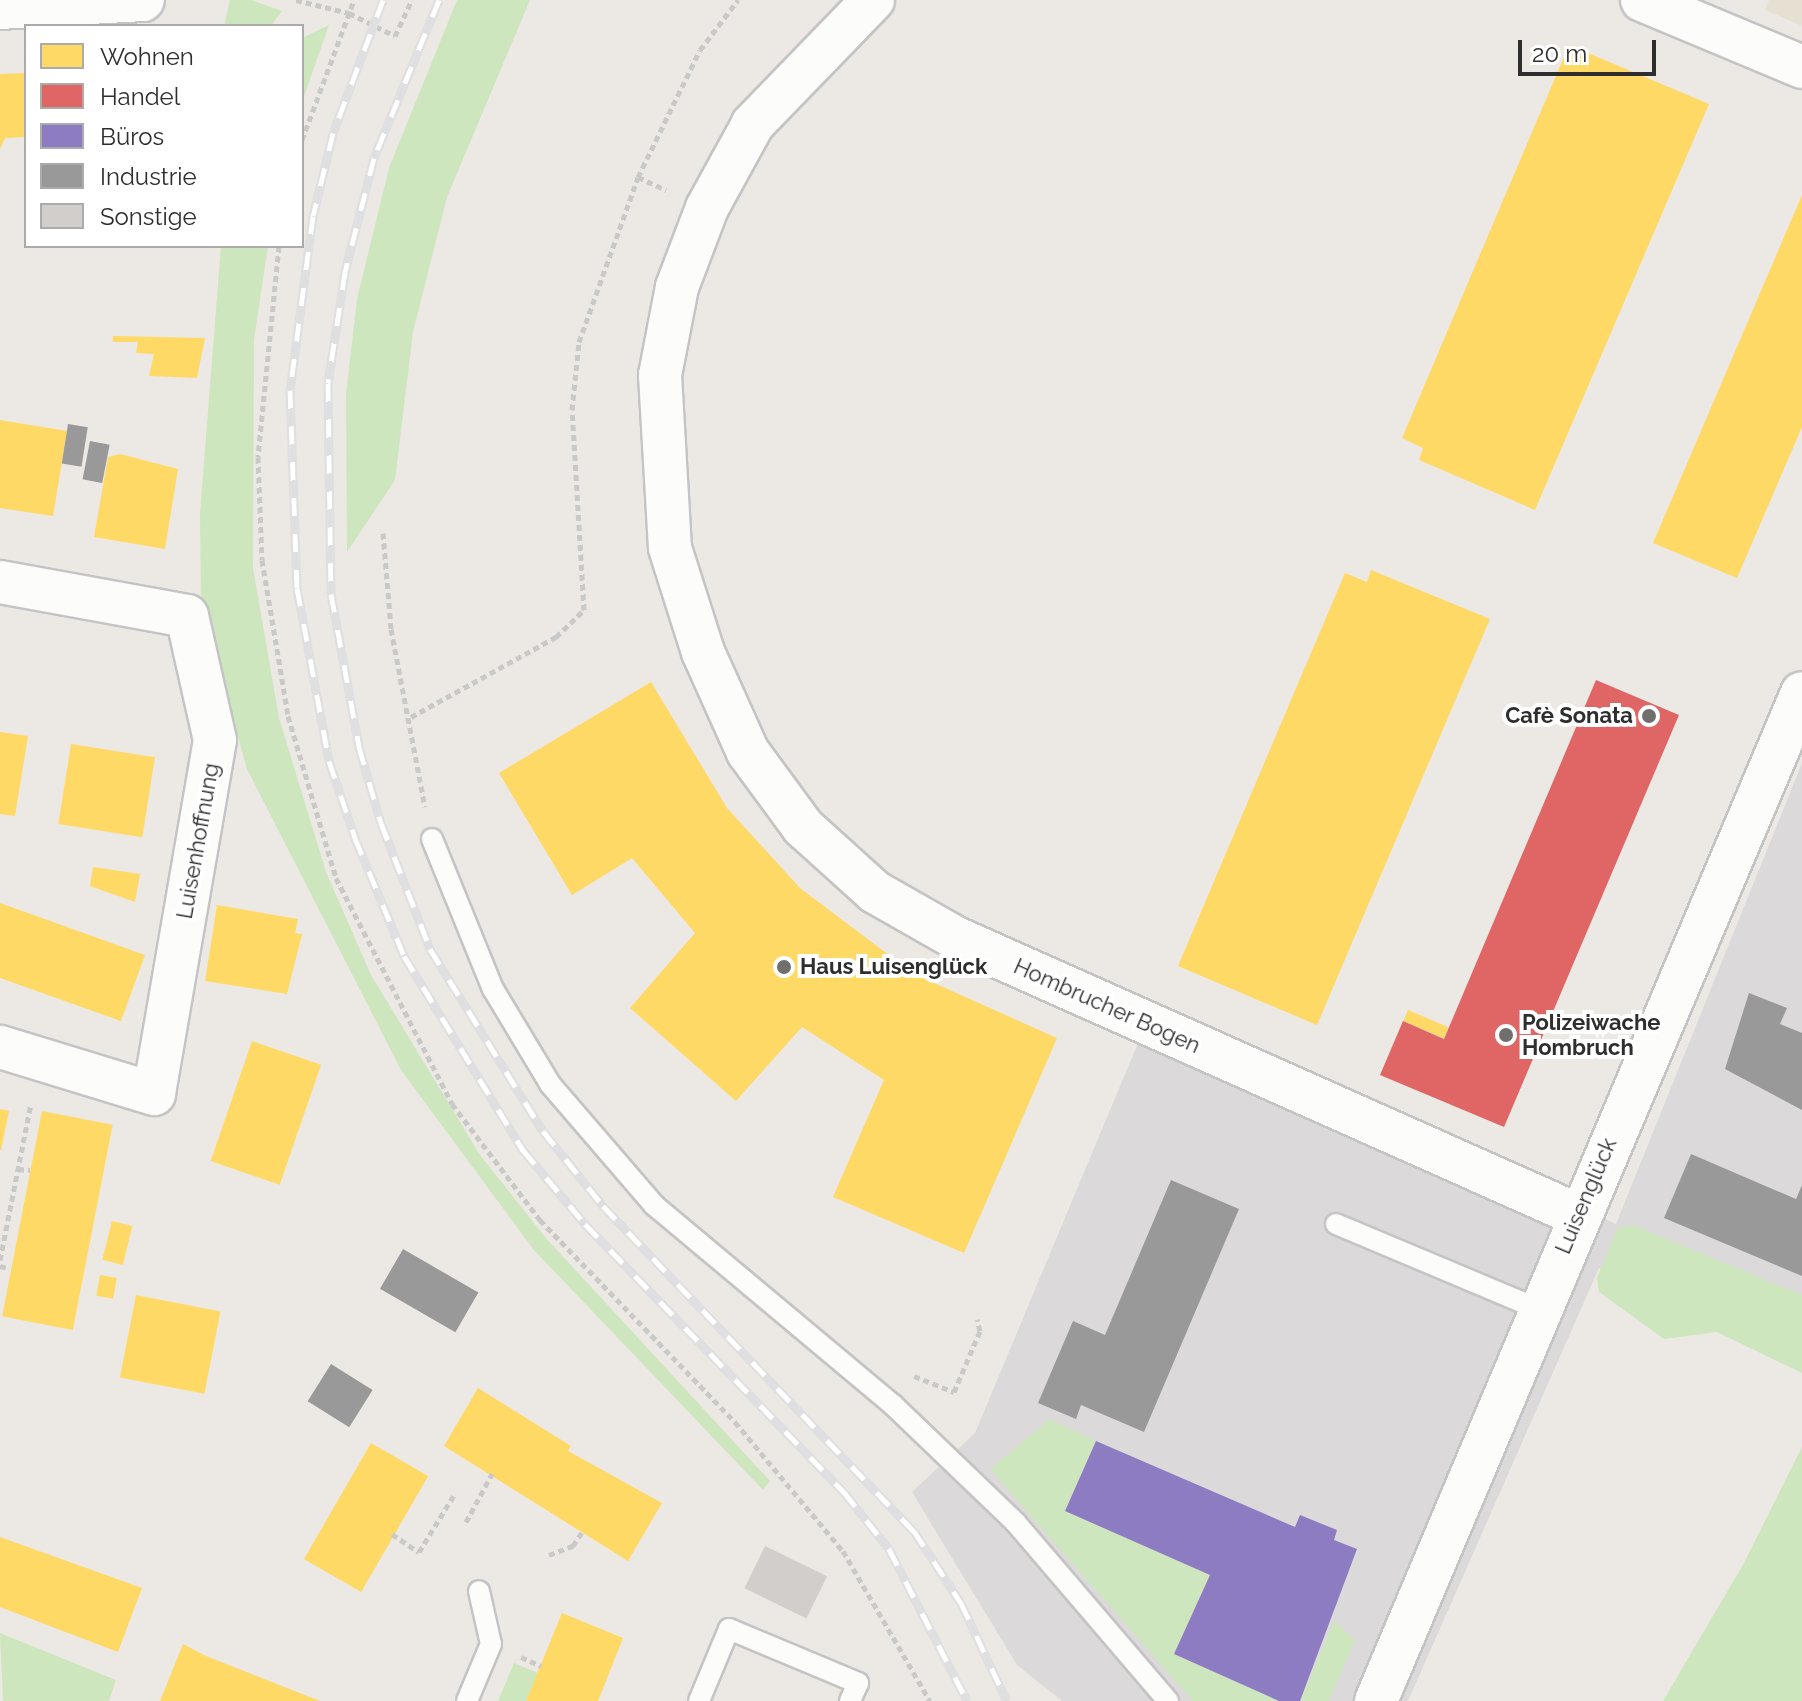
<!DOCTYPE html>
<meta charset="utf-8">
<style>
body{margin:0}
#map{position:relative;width:1802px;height:1701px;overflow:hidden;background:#ece8e4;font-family:Raleway,sans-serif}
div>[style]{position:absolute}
.industrial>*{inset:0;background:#dcd9db}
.education>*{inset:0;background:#e6e0d3}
.green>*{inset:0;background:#cee6be}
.homes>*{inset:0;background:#ffd966;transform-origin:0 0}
.shops>*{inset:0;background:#e06666}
.offices>*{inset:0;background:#8e7cc3}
.industry>*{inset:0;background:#999;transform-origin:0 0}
.building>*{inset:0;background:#d1cecb;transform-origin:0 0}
.path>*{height:5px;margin-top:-2.5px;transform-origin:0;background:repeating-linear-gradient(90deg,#c9c9c8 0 6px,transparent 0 10px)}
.roads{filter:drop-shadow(2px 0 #c5c4c5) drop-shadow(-2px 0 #c5c4c5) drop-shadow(0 2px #c5c4c5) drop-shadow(0 -2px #c5c4c5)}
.lane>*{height:20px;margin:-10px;padding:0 10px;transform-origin:10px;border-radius:10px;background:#fcfcfb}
.street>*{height:42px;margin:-21px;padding:0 21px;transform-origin:21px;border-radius:21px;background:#fcfcfb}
.rail>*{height:9px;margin-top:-4.5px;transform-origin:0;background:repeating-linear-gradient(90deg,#fff 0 18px,#dfdfe1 0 36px);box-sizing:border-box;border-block:2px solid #dfdfe1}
.dots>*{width:22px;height:22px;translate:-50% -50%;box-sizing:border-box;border:4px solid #fff;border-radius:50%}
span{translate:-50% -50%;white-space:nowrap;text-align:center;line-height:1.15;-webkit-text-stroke:8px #fff;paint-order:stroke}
.poi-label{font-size:22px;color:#2e2e2e;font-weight:700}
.right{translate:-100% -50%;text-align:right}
.left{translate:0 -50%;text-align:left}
.street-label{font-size:22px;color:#2e2e2e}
.legend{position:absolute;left:24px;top:24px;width:280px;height:224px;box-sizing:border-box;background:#fff;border:2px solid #ababab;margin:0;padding:10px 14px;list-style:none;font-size:24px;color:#2e2e2e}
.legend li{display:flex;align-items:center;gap:16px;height:40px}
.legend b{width:40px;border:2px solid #ababab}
.scale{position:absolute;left:1518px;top:40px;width:138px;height:36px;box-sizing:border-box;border:4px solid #2e2e2e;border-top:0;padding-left:10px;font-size:24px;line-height:28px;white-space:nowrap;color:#2e2e2e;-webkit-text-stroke:6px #fff;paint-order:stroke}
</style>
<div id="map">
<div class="industrial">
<div style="clip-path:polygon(1802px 763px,1802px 1350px,1599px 1268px,1408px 1701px,1062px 1701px,1017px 1665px,912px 1492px,975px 1433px,1151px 1012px,1616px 1224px)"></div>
</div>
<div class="education">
<div style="clip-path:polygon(1769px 0,1802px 0,1802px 26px,1765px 10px)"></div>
</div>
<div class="green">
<div style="clip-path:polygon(230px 0,251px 0,282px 11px,271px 26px,224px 26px)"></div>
<div style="clip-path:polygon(457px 0,530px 0,447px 197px,413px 332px,395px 480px,347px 552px,346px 394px,357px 299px,389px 168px)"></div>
<div style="clip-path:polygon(329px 25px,302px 102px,302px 38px)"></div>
<div style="clip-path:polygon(221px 246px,268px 246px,254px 340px,253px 568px,279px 718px,326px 872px,371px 975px,480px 1155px,545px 1237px,770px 1481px,763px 1490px,533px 1249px,401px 1070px,247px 769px,201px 604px,200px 513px)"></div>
<div style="clip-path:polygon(1633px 1225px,1802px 1295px,1802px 1373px,1717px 1332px,1664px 1339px,1599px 1292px,1597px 1278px,1617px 1229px)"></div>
<div style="clip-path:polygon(1050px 1419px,1096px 1441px,1066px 1511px,1210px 1575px,1174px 1654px,1279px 1701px,1193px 1701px,990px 1469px)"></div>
<div style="clip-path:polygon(1802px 1447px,1802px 1701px,1663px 1701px,1744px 1563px)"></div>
<div style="clip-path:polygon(1334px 1621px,1355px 1640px,1329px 1701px,1300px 1701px)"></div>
<div style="clip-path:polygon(0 1633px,116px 1680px,109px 1701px,3px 1701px)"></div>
<div style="clip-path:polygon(514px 1663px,538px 1673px,526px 1701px,498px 1701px)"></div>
</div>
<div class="homes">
<div style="clip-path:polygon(1569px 45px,1709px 104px,1535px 510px,1419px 460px,1423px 448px,1402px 438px)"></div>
<div style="clip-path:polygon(26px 73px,26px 137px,5px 138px,0 149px,0 74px)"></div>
<div style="clip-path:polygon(1802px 195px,1802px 427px,1737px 578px,1653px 543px)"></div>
<div style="clip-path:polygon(113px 336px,205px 338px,197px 378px,149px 376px,154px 354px,136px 353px,138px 342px,113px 342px)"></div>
<div style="clip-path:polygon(0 420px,67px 431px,53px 516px,0 508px)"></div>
<div style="clip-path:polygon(120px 454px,178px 469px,165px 549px,94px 537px,108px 457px)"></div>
<div style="clip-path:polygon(1371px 570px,1490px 619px,1317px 1025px,1178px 966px,1345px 573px,1367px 582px)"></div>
<div style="clip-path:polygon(651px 682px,727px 808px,800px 888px,914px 974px,1057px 1038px,964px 1253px,833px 1197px,884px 1080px,802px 1027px,736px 1101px,630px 1008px,695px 933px,632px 858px,572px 895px,499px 773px)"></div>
<div style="clip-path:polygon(0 732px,28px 736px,15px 816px,0 814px)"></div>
<div style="left:71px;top:744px;width:85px;height:81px;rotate:9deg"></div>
<div style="clip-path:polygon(93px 867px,140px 874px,135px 902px,90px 886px)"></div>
<div style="clip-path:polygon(0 903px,145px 955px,121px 1021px,0 978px)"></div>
<div style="clip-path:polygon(217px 905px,298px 919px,295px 933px,302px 934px,287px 994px,205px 981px)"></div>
<div style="left:1408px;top:1010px;width:44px;height:12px;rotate:23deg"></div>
<div style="left:252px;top:1041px;width:73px;height:127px;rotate:19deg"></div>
<div style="clip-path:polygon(0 1109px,9px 1111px,1px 1150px,0 1150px)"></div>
<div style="left:42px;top:1111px;width:72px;height:209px;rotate:11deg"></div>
<div style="left:112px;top:1221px;width:21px;height:40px;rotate:14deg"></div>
<div style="left:100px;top:1275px;width:17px;height:21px;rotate:10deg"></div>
<div style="left:136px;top:1295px;width:86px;height:84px;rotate:11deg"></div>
<div style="clip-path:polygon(478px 1388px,571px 1446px,568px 1451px,662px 1503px,628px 1561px,444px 1446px)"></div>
<div style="left:371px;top:1443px;width:66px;height:134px;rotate:30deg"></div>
<div style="clip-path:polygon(0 1537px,142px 1588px,118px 1652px,0 1607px)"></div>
<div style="clip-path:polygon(562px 1613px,623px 1638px,598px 1701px,526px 1701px)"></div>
<div style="clip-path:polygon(183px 1644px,206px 1656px,320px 1701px,160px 1701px)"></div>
</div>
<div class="shops">
<div style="clip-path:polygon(1596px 680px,1679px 715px,1504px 1127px,1380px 1075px,1403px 1021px,1444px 1039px)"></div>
</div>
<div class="offices">
<div style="clip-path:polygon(1096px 1441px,1295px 1527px,1300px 1515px,1337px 1530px,1334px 1540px,1357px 1549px,1300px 1701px,1279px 1701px,1174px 1654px,1210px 1575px,1065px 1511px)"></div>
</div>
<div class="industry">
<div style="left:68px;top:424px;width:20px;height:40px;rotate:9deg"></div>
<div style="left:90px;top:441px;width:20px;height:39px;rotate:11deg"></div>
<div style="clip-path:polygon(1749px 993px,1787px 1008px,1780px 1024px,1802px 1033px,1802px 1110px,1725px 1069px)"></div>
<div style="clip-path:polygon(1691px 1154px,1796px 1199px,1802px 1185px,1802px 1276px,1664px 1218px)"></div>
<div style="clip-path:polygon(1171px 1180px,1239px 1209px,1144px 1432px,1081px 1405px,1076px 1419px,1038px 1403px,1073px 1321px,1105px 1335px)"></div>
<div style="left:403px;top:1249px;width:87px;height:46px;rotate:30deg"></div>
<div style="left:331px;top:1364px;width:49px;height:44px;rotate:32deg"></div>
</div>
<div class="building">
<div style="left:765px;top:1546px;width:69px;height:47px;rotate:26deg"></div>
</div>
<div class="path">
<div style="left:296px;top:0;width:55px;rotate:13.8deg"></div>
<div style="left:349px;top:13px;width:51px;rotate:26.6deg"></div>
<div style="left:395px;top:36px;width:40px;rotate:-65deg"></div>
<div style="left:302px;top:140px;width:149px;rotate:-69.6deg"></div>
<div style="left:638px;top:177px;width:31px;rotate:25deg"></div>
<div style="left:279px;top:246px;width:212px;rotate:95.7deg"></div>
<div style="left:258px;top:457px;width:103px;rotate:87.8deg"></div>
<div style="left:262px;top:560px;width:158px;rotate:80.5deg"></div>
<div style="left:288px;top:716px;width:169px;rotate:73.5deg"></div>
<div style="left:336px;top:878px;width:254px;rotate:62.8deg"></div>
<div style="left:452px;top:1104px;width:146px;rotate:52.8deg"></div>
<div style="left:540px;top:1220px;width:281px;rotate:46deg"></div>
<div style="left:735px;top:1422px;width:168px;rotate:50.1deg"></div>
<div style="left:843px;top:1551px;width:173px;rotate:59.9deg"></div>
<div style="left:383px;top:533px;width:96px;rotate:85.2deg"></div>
<div style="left:391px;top:629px;width:181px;rotate:79.2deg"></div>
<div style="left:411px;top:717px;width:166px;rotate:-28.9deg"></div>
<div style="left:556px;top:637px;width:39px;rotate:-44deg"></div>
<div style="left:584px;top:610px;width:200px;rotate:-93.4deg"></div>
<div style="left:572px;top:410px;width:68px;rotate:-84.1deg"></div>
<div style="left:579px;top:342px;width:175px;rotate:-70.3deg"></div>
<div style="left:638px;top:177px;width:141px;rotate:-64deg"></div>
<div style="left:700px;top:50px;width:63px;rotate:-52.8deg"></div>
<div style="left:18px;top:1169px;width:12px;rotate:5deg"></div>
<div style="left:0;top:1260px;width:159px;rotate:-78.8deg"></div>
<div style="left:0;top:1266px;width:10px;rotate:17deg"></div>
<div style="left:914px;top:1376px;width:43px;rotate:21.8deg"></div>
<div style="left:954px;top:1392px;width:66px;rotate:-66.9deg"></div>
<div style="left:980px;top:1331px;width:12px;rotate:-104deg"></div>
<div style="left:466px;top:1522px;width:55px;rotate:-61.6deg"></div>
<div style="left:392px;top:1534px;width:32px;rotate:34deg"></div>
<div style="left:419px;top:1552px;width:67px;rotate:-58.4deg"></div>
<div style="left:549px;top:1555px;width:26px;rotate:-21deg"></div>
<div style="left:573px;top:1546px;width:17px;rotate:-57deg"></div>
<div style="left:521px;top:1657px;width:22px;rotate:24deg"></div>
</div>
<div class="roads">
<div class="lane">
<div style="left:432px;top:839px;width:162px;rotate:67.9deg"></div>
<div style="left:493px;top:989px;width:111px;rotate:59deg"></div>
<div style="left:550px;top:1084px;width:160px;rotate:49.3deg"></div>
<div style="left:654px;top:1205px;width:312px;rotate:39.9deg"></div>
<div style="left:893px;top:1405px;width:170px;rotate:43.8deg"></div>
<div style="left:1016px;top:1523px;width:234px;rotate:49.5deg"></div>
<div style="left:1336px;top:1224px;width:219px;rotate:22.8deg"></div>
<div style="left:467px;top:1701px;width:62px;rotate:-67.2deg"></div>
<div style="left:491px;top:1644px;width:54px;rotate:-102.8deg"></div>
<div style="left:699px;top:1701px;width:78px;rotate:-67.4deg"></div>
<div style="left:729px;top:1629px;width:140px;rotate:22.7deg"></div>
<div style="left:858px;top:1683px;width:20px;rotate:114deg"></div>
</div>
<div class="street">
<div style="left:873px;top:0;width:173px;rotate:134.1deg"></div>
<div style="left:753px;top:124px;width:96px;rotate:118.7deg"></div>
<div style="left:707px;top:208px;width:85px;rotate:110.8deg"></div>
<div style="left:677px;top:287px;width:90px;rotate:100.9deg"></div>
<div style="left:660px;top:375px;width:173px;rotate:86.7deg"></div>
<div style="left:670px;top:548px;width:109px;rotate:72.4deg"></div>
<div style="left:703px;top:652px;width:110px;rotate:65.8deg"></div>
<div style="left:748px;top:752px;width:93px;rotate:53.7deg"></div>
<div style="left:803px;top:827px;width:97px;rotate:42.1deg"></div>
<div style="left:875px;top:892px;width:93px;rotate:29.6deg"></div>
<div style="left:956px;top:938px;width:681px;rotate:24.01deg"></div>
<div style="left:1642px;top:0;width:173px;rotate:22.7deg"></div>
<div style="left:0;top:8px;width:143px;rotate:-3.2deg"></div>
<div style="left:0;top:582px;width:190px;rotate:10.3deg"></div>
<div style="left:187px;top:616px;width:127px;rotate:77.3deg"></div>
<div style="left:215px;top:740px;width:359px;rotate:99.8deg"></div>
<div style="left:154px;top:1094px;width:161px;rotate:-163deg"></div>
<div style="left:1376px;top:1701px;width:1094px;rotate:-67.09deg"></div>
</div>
</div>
<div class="rail">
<div style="left:383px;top:0;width:142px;rotate:110.6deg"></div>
<div style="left:333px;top:133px;width:85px;rotate:103.5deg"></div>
<div style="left:313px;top:216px;width:176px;rotate:97.5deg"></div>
<div style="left:290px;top:390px;width:198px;rotate:88deg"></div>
<div style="left:297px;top:588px;width:176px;rotate:79.5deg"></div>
<div style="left:329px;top:761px;width:81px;rotate:71.3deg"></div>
<div style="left:355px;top:838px;width:128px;rotate:67.4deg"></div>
<div style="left:404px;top:956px;width:228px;rotate:58.5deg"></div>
<div style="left:523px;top:1150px;width:97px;rotate:50deg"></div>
<div style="left:585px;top:1224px;width:373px;rotate:46deg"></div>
<div style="left:844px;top:1492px;width:73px;rotate:51.7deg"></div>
<div style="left:889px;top:1549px;width:171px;rotate:62.8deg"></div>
<div style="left:439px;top:0;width:171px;rotate:112.4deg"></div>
<div style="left:374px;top:158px;width:118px;rotate:104.3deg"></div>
<div style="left:345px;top:272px;width:112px;rotate:98.7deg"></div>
<div style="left:328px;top:383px;width:211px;rotate:89.2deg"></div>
<div style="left:331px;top:594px;width:156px;rotate:79.6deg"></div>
<div style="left:359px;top:747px;width:79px;rotate:73.9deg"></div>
<div style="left:381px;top:823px;width:135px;rotate:68.7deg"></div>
<div style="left:430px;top:949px;width:214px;rotate:58.2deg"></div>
<div style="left:543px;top:1131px;width:96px;rotate:51.3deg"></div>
<div style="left:603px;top:1206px;width:450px;rotate:46.3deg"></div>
<div style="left:914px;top:1531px;width:86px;rotate:56.9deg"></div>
<div style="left:961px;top:1603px;width:108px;rotate:64.9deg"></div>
</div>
<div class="dots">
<div style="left:1649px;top:716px;background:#706f6e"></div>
<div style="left:784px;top:967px;background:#706f6e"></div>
<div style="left:1506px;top:1035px;background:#706f6e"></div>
</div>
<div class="poi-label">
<span class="right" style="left:1633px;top:716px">Cafè Sonata</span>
<span class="left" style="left:800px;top:967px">Haus Luisenglück</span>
<span class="left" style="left:1522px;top:1035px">Polizeiwache<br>Hombruch</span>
</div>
<div class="street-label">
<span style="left:198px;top:841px;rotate:-80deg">Luisenhoffnung</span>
<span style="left:1107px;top:1006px;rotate:24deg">Hombrucher Bogen</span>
<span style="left:1586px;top:1196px;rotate:-67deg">Luisenglück</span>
</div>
<ul class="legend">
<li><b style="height:22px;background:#ffd966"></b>Wohnen</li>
<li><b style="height:22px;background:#e06666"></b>Handel</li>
<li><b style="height:22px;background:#8e7cc3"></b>Büros</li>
<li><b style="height:22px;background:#999"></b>Industrie</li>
<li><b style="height:22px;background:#d1cecb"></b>Sonstige</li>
</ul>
<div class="scale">20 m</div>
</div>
